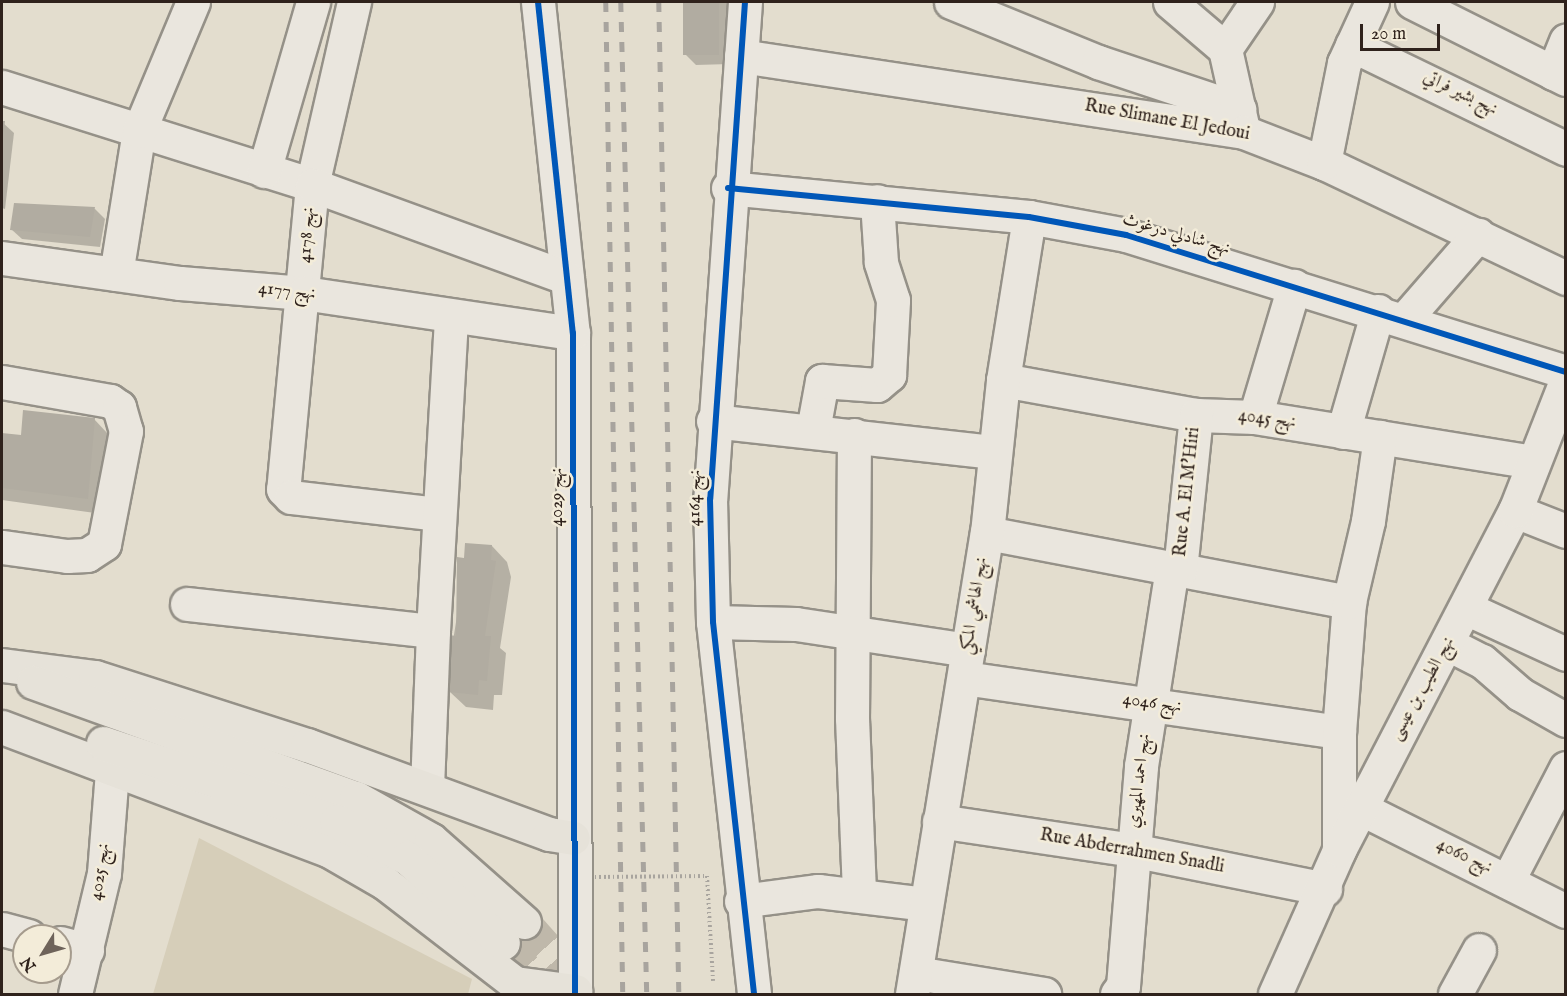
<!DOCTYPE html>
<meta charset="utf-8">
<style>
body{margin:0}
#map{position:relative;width:1567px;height:996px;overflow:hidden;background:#e3ddce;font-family:"IM FELL English",Amiri,serif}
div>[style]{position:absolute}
.green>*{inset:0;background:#d6ceb9}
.shadow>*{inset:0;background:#0003}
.building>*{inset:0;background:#b1aca1;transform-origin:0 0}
.major-tunnel>*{height:33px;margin-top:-16.5px;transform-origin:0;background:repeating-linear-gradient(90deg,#bfb8aa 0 33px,transparent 0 49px)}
.path>*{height:4px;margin-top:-2px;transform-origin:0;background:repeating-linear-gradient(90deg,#a8a49e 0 1.5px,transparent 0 4.5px)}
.roads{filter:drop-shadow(2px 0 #959188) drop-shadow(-2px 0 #959188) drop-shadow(0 2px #959188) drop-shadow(0 -2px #959188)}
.minor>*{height:33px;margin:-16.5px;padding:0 16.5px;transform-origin:16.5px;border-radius:16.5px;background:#eae6de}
.major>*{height:33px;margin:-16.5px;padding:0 16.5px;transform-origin:16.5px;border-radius:16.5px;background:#e6e2d9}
.rail>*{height:4.5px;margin-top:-2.25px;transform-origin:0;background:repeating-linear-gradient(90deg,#a8a49e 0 10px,transparent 0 20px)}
.path-bridge>*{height:4px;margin-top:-2px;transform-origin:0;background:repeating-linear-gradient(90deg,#a8a49e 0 1.5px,transparent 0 4.5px)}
.cycleway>*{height:6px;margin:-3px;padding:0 3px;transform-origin:3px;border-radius:3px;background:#0057b8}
span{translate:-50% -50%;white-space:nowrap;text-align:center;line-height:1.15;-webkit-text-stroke:5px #f3ecd9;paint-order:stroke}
.street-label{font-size:18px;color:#2f221c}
.frame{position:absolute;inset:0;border:3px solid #2f221c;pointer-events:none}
.north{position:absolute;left:12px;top:924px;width:60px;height:60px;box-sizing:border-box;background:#f3ecd9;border:2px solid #a59b8d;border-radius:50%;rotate:233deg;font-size:16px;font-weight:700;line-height:24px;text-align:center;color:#2f221c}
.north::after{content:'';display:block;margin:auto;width:21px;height:27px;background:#6e635a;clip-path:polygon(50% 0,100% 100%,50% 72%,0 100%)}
.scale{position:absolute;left:1360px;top:24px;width:80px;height:27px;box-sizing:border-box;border:3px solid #2f221c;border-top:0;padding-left:8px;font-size:18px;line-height:21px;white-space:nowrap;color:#2f221c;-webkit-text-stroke:4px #f3ecd9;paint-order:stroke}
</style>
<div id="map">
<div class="green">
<div style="clip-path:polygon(199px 838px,472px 979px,468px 994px,153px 994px)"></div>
</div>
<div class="shadow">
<div style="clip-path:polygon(685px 2px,729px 2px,730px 64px,696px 65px,686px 55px)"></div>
<div style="clip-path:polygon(2px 122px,14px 133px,5px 209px,2px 208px)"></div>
<div style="clip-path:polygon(95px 209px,105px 219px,100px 247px,22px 239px,11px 229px)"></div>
<div style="clip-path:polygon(2px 408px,3px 435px,23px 436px,94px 419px,109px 435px,102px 514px,2px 500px)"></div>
<div style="clip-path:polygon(492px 546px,507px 562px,511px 577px,500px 648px,506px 653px,502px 695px,494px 695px,493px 710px,466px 707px,450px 692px,447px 678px,466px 560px)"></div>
</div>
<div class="building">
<div style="left:683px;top:2px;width:36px;height:53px"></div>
<div style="clip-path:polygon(2px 121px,5px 121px,3px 137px,2px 137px)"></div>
<div style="clip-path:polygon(14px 203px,95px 207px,90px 237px,10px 230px)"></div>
<div style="clip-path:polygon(23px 410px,95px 418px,88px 499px,2px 488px,2px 433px,21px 435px)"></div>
<div style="clip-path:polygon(465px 543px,492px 545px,491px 560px,496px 561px,485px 636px,491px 636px,487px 681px,479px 680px,478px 695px,449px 692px,450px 679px,445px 678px,449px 635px,456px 636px,457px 557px,464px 558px)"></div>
</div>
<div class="major-tunnel">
<div style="left:524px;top:922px;width:96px;rotate:48.4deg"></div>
<div style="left:503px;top:943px;width:68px;rotate:48.6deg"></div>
</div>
<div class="path">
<div style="left:707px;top:876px;width:105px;rotate:86.7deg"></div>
</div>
<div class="roads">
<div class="minor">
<div style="left:354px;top:2px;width:188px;rotate:102.9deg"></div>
<div style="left:312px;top:185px;width:305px;rotate:95.4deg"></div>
<div style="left:283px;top:489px;width:11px;rotate:45deg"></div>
<div style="left:291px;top:497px;width:148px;rotate:6.6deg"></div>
<div style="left:538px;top:2px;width:333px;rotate:84deg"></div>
<div style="left:573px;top:333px;width:661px;rotate:89.83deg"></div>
<div style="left:745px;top:2px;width:498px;rotate:94deg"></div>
<div style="left:710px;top:499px;width:123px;rotate:88.6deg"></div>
<div style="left:713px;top:622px;width:374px;rotate:83.7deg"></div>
<div style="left:951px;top:2px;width:159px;rotate:22.2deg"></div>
<div style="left:1098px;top:62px;width:149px;rotate:18.4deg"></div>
<div style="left:1170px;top:2px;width:72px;rotate:40.5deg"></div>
<div style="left:1225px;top:49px;width:78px;rotate:77.4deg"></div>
<div style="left:1412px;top:2px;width:172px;rotate:26.6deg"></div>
<div style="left:1352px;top:45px;width:238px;rotate:25.9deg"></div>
<div style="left:1225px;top:49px;width:57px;rotate:-55.8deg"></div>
<div style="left:741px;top:56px;width:509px;rotate:8.59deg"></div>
<div style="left:1244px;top:132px;width:86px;rotate:21.2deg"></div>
<div style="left:1324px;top:163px;width:268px;rotate:25.4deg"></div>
<div style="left:1553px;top:73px;width:35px;rotate:-68deg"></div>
<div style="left:2px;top:87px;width:325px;rotate:17.5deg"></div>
<div style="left:312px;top:185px;width:271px;rotate:20deg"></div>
<div style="left:1324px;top:163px;width:102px;rotate:-78.7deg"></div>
<div style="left:1344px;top:63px;width:67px;rotate:-65.3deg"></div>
<div style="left:264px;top:171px;width:176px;rotate:-73.8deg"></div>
<div style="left:728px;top:188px;width:302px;rotate:5.5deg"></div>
<div style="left:1029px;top:217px;width:99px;rotate:10.5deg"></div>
<div style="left:1126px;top:235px;width:461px;rotate:17.3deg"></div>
<div style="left:2px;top:258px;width:180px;rotate:8deg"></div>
<div style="left:180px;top:283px;width:124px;rotate:4.6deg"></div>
<div style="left:304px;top:293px;width:272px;rotate:8.5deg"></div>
<div style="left:116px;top:274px;width:145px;rotate:-80.9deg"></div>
<div style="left:139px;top:131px;width:140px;rotate:-67.3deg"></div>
<div style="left:1404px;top:320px;width:113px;rotate:-49deg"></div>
<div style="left:1003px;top:380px;width:196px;rotate:10.3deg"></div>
<div style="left:1196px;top:415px;width:59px;rotate:1.9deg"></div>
<div style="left:1255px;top:417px;width:281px;rotate:9.2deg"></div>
<div style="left:2px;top:382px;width:110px;rotate:10deg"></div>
<div style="left:110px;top:401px;width:11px;rotate:34deg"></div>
<div style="left:119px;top:407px;width:25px;rotate:74deg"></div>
<div style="left:126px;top:431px;width:115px;rotate:101deg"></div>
<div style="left:104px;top:544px;width:20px;rotate:147deg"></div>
<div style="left:87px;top:555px;width:20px;rotate:177deg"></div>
<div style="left:67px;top:556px;width:66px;rotate:-172.1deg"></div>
<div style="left:1255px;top:417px;width:137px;rotate:-73.4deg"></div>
<div style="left:713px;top:421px;width:283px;rotate:6.3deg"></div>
<div style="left:813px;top:430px;width:50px;rotate:-79.6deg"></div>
<div style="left:822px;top:381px;width:55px;rotate:4.2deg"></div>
<div style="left:877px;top:385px;width:16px;rotate:-40deg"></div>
<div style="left:889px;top:375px;width:75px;rotate:-86.9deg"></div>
<div style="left:893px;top:300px;width:40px;rotate:-108deg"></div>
<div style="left:881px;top:262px;width:61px;rotate:-93.8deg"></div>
<div style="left:1343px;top:432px;width:126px;rotate:-73.9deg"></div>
<div style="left:854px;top:435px;width:283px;rotate:90.4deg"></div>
<div style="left:852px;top:718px;width:174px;rotate:87.7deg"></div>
<div style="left:1515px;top:511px;width:55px;rotate:21.4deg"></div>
<div style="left:987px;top:533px;width:369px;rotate:10.8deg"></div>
<div style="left:1180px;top:570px;width:156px;rotate:-84.1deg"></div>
<div style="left:187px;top:604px;width:247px;rotate:6.3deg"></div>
<div style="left:433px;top:631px;width:314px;rotate:-86.7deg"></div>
<div style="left:1468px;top:609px;width:108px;rotate:24.7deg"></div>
<div style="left:713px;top:622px;width:83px;rotate:1.4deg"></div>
<div style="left:796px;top:624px;width:174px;rotate:8.6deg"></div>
<div style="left:1448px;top:644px;width:38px;rotate:27deg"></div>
<div style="left:1482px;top:661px;width:50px;rotate:41deg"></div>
<div style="left:1520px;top:694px;width:53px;rotate:29.5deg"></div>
<div style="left:964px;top:678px;width:379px;rotate:8.2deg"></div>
<div style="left:427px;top:788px;width:157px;rotate:-87.8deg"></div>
<div style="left:1360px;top:808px;width:230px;rotate:26.6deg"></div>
<div style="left:939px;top:821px;width:195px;rotate:8.5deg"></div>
<div style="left:1132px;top:850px;width:197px;rotate:11.4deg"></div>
<div style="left:1339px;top:845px;width:113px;rotate:-90deg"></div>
<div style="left:1339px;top:732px;width:130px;rotate:-85.6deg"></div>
<div style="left:1349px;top:602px;width:83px;rotate:-76.8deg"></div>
<div style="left:1368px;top:521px;width:85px;rotate:-81.9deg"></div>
<div style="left:1509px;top:878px;width:124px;rotate:-62.6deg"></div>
<div style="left:741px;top:901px;width:78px;rotate:-7.4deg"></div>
<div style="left:818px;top:891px;width:108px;rotate:6.9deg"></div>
<div style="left:2px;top:929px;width:28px;rotate:15deg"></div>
<div style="left:60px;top:943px;width:28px;rotate:15deg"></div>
<div style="left:916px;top:973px;width:130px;rotate:9.3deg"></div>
<div style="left:75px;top:994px;width:124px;rotate:-76.5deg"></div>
<div style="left:104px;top:873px;width:126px;rotate:-85.5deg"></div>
<div style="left:912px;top:994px;width:467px;rotate:-80.8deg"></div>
<div style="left:987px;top:533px;width:154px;rotate:-84deg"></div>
<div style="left:1003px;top:380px;width:165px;rotate:-80.9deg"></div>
<div style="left:1117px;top:994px;width:10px;rotate:-53deg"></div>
<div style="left:1123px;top:986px;width:221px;rotate:-85.3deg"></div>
<div style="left:1141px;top:766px;width:200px;rotate:-81.1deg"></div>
<div style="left:1275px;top:994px;width:158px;rotate:-66deg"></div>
<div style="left:1339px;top:850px;width:382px;rotate:-62.6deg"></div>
<div style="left:1515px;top:511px;width:140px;rotate:-68.6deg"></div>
<div style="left:1455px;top:994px;width:50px;rotate:-61.4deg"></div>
</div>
<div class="major">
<div style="left:2px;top:665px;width:94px;rotate:7.4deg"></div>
<div style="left:95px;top:677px;width:223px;rotate:17.8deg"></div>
<div style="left:307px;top:745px;width:258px;rotate:20.2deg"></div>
<div style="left:549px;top:834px;width:24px;rotate:9deg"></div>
<div style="left:33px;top:682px;width:343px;rotate:19.8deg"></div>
<div style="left:356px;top:798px;width:86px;rotate:29.2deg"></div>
<div style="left:431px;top:840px;width:124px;rotate:41.4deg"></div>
<div style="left:2px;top:727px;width:348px;rotate:20.7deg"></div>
<div style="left:328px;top:850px;width:66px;rotate:30.1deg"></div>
<div style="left:385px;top:883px;width:164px;rotate:37.6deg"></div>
<div style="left:515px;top:983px;width:61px;rotate:7.6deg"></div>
<div style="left:103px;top:743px;width:246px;rotate:18.5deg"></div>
<div style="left:336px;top:821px;width:80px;rotate:27.5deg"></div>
<div style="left:407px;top:858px;width:128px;rotate:41.5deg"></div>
</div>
</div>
<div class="rail">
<div style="left:606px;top:2px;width:992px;rotate:89.02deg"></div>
<div style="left:621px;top:2px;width:992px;rotate:88.5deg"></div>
<div style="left:659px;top:2px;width:992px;rotate:88.84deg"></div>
</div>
<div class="path-bridge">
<div style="left:595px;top:877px;width:112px;rotate:-0.5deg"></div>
</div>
<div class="cycleway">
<div style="left:538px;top:2px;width:333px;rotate:84deg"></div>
<div style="left:573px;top:333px;width:661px;rotate:89.83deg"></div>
<div style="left:745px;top:2px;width:498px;rotate:94deg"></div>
<div style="left:710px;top:499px;width:123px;rotate:88.6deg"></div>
<div style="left:713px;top:622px;width:374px;rotate:83.7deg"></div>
<div style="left:728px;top:188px;width:302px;rotate:5.5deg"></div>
<div style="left:1029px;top:217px;width:99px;rotate:10.5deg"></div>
<div style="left:1126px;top:235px;width:461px;rotate:17.3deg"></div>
</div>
<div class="street-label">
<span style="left:1460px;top:94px;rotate:26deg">نهج بشير فراتي</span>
<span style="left:1167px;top:121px;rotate:10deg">Rue Slimane El Jedoui</span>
<span style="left:308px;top:235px;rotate:-86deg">نهج 4178</span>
<span style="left:1176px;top:235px;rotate:16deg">نهج شادلي درغوث</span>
<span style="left:287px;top:292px;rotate:6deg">نهج 4177</span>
<span style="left:1267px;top:420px;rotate:7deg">نهج 4045</span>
<span style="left:1188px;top:492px;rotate:-84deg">Rue A. El M'Hiri</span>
<span style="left:558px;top:497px;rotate:-90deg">نهج 4029</span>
<span style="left:696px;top:498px;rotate:-89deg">نهج 4164</span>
<span style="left:975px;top:606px;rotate:-81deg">نهج الهاشمي المكي</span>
<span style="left:1423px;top:689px;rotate:-61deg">نهج الطيب بن عيسى</span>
<span style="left:1152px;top:704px;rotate:8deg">نهج 4046</span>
<span style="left:1140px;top:781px;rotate:-83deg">نهج احمد المهيري</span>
<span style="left:1132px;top:852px;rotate:10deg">Rue Abderrahmen Snadli</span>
<span style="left:1464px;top:857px;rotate:25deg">نهج 4060</span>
<span style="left:101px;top:872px;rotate:-82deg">نهج 4025</span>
</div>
<div class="frame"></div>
<div class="north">N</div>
<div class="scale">20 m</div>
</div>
